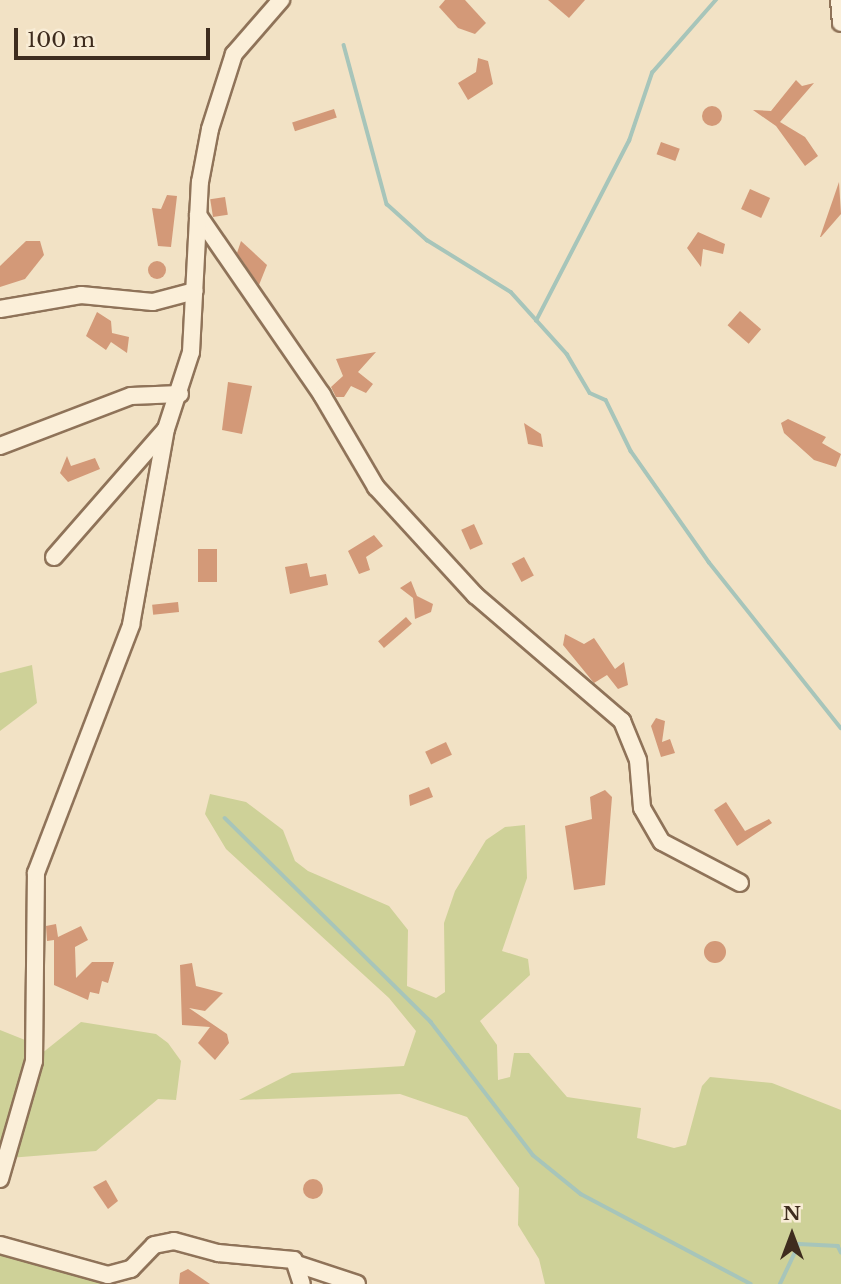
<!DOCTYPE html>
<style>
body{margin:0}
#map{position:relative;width:841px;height:1284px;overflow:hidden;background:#f2e2c5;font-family:"Libre Baskerville",serif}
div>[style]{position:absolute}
.green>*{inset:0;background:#ced198}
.stream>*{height:3.5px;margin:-1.75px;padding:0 1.75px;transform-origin:1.75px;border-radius:1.75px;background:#a7c5ba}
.building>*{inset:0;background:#d39978;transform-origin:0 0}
.round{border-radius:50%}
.roads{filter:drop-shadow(2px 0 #8f7359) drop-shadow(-2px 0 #8f7359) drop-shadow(0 2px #8f7359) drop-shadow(0 -2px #8f7359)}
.minor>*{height:16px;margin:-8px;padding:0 8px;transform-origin:8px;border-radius:8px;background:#fbefd9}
span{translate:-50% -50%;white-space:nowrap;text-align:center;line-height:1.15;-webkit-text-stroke:5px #f8ecd5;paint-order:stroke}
.north{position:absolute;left:757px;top:1200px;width:70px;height:70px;-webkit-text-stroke:5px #f8ecd5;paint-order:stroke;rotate:0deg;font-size:19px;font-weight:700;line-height:28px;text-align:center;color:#3e2c1e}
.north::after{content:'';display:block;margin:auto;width:24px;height:32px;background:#3e2c1e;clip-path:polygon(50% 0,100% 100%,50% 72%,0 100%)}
.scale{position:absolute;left:14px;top:28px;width:196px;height:32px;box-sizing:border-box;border:4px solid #3e2c1e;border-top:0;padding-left:9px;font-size:21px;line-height:24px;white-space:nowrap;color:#3e2c1e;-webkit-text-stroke:5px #f8ecd5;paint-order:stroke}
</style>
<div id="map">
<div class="green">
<div style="clip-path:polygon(32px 665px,37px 703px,0 731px,0 673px)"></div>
<div style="clip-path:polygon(210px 794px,246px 802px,283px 830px,295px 861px,308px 871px,389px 906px,408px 930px,407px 986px,436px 998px,445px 992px,444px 923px,455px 891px,486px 840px,505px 827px,525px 825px,527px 878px,502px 951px,528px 959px,530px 975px,480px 1021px,497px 1045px,498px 1080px,510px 1077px,514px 1053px,529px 1053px,567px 1097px,641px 1108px,637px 1138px,674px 1148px,686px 1145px,702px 1086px,710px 1077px,772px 1083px,841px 1110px,841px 1284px,545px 1284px,539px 1259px,518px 1225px,519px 1188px,467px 1117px,400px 1094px,239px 1100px,292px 1073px,404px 1066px,416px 1031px,389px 998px,226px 849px,205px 814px)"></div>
<div style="clip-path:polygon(81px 1022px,156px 1034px,168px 1043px,181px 1061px,176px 1100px,158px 1099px,96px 1151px,9px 1158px,36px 1058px)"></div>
<div style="clip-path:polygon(0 1030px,25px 1040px,30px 1049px,0 1145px)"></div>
<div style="clip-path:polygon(0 1254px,110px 1278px,111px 1284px,0 1284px)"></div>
</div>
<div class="stream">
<div style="left:344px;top:45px;width:165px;rotate:74.9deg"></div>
<div style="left:387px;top:204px;width:54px;rotate:42deg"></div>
<div style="left:427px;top:240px;width:99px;rotate:31.8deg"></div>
<div style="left:511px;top:292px;width:84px;rotate:47.9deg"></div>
<div style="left:567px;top:354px;width:45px;rotate:59.5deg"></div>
<div style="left:590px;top:393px;width:17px;rotate:24deg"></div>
<div style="left:606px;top:400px;width:57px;rotate:63.9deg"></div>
<div style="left:631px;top:451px;width:136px;rotate:54.9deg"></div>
<div style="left:709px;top:562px;width:212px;rotate:51.5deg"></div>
<div style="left:536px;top:321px;width:203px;rotate:-62.7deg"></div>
<div style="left:629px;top:141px;width:72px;rotate:-71.3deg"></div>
<div style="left:652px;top:73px;width:97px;rotate:-48.8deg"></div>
<div style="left:225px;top:818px;width:290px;rotate:44.7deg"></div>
<div style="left:431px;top:1022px;width:168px;rotate:52.5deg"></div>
<div style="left:533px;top:1155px;width:62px;rotate:39.1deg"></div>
<div style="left:581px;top:1194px;width:192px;rotate:27.9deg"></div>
<div style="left:780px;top:1284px;width:44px;rotate:-64.6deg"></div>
<div style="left:799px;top:1244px;width:39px;rotate:3deg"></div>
<div style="left:838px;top:1246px;width:7px;rotate:63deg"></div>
</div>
<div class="building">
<div style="clip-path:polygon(445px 0,465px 0,486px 23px,475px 34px,458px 28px,439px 7px)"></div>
<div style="clip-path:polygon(548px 0,585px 0,569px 18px)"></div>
<div style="clip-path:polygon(478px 58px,488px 61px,493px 84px,468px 100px,458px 83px,476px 72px)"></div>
<div style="clip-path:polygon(796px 80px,802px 86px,814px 83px,780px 122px,805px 137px,818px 156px,805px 166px,776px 126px,753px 110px,771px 111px)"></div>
<div class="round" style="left:702px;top:106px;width:20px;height:20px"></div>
<div style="left:334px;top:109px;width:9px;height:44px;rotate:72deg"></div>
<div style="left:661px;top:142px;width:20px;height:13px;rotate:20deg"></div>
<div style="clip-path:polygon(839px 182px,841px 214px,821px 237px,820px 237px)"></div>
<div style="left:750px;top:189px;width:22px;height:22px;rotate:24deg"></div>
<div style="clip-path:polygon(177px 196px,171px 247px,158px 246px,152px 208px,161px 209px,167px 195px)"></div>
<div style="left:225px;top:197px;width:18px;height:15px;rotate:81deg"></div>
<div style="clip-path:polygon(698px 232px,725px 244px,723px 254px,703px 249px,701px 267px,687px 248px)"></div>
<div style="clip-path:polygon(26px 241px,40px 241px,44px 255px,25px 279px,0 287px,0 266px)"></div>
<div style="clip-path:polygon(241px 241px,267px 265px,259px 285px,237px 253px)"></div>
<div class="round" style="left:148px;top:261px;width:18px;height:18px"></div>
<div style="left:740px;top:311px;width:28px;height:19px;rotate:41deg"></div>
<div style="clip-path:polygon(97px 312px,111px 321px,112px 333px,129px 337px,127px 353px,111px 342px,106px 350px,86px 336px)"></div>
<div style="clip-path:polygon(376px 352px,358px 372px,373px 384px,366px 393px,351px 386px,344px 397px,336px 397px,331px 387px,343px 376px,336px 359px)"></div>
<div style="clip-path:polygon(228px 382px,252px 386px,242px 434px,222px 430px)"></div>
<div style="clip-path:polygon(788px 419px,826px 437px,822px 443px,841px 454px,836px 467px,814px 460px,784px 433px,781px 423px)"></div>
<div style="clip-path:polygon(524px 423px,541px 434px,543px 447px,528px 444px)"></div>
<div style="clip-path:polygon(67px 456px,71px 466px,95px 458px,100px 469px,68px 482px,60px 473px)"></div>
<div style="left:474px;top:524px;width:22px;height:14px;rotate:66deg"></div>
<div style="clip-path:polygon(374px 535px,383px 546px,366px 557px,370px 570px,359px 574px,348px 551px)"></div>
<div style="left:198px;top:549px;width:19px;height:33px"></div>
<div style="left:524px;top:557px;width:21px;height:14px;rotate:62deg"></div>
<div style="clip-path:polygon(307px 563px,310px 577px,326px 574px,328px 585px,290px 594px,285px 567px)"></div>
<div style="clip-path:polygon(411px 581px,417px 596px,433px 604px,431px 612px,415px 619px,413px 598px,400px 588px)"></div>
<div style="left:178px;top:602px;width:10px;height:26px;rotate:84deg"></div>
<div style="left:406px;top:617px;width:9px;height:37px;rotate:49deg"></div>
<div style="clip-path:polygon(565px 634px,584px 644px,594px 638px,615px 669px,624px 662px,628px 685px,618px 689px,607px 675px,594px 683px,563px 645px)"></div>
<div style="clip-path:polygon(656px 718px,665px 721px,662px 742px,670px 739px,675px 753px,661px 757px,651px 726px)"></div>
<div style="left:446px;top:742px;width:14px;height:23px;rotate:65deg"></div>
<div style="clip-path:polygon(429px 787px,433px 797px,410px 806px,409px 795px)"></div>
<div style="clip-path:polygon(605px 790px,612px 797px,605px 885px,574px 890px,565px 826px,592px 819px,590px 797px)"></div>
<div style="clip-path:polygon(726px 802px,745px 831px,769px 819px,772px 823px,737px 846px,714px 810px)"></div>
<div style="clip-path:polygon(56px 924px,58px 937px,81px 926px,88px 940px,75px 947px,76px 978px,92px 962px,114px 962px,108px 983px,102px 981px,99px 994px,90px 992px,88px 1000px,54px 985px,54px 940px,47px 941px,46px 926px)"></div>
<div class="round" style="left:704px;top:941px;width:22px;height:22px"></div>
<div style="clip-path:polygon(192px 963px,196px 986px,223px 993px,205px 1011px,189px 1008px,227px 1034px,229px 1043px,215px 1060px,198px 1043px,210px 1027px,182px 1025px,180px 965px)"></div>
<div class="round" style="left:303px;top:1179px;width:20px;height:20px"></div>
<div style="clip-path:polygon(106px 1180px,118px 1201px,108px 1209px,93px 1187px)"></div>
<div style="clip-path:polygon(188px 1269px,210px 1284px,179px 1284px,180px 1273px)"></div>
</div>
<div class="roads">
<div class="minor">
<div style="left:839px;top:0;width:23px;rotate:85deg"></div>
<div style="left:198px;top:215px;width:219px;rotate:55.4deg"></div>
<div style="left:322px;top:395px;width:107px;rotate:59.6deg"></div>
<div style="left:376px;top:487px;width:147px;rotate:47.5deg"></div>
<div style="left:475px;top:595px;width:194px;rotate:40.6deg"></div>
<div style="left:622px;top:721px;width:42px;rotate:67.7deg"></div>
<div style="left:638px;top:760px;width:48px;rotate:85.2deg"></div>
<div style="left:642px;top:808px;width:39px;rotate:60deg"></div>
<div style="left:662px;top:842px;width:88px;rotate:27.7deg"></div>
<div style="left:0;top:309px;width:82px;rotate:-9.8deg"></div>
<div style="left:81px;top:295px;width:72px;rotate:5.6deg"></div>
<div style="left:153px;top:302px;width:43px;rotate:-14.7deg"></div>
<div style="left:0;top:446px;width:140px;rotate:-20.9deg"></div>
<div style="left:131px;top:396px;width:49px;rotate:-2.3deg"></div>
<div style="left:54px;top:557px;width:169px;rotate:-48.8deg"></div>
<div style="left:0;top:1179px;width:123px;rotate:-73.9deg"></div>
<div style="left:34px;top:1061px;width:188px;rotate:-89.4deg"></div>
<div style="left:36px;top:873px;width:266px;rotate:-69deg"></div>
<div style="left:131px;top:625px;width:199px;rotate:-79.9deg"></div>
<div style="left:166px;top:429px;width:81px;rotate:-72deg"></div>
<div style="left:191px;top:352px;width:170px;rotate:-87deg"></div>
<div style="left:200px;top:182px;width:54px;rotate:-79.3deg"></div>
<div style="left:210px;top:129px;width:79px;rotate:-72.3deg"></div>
<div style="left:234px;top:54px;width:72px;rotate:-49deg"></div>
<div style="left:0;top:1245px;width:112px;rotate:15.5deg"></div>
<div style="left:108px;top:1275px;width:24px;rotate:-15deg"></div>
<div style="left:131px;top:1269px;width:33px;rotate:-46deg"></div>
<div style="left:154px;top:1245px;width:20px;rotate:-11deg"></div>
<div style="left:174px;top:1241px;width:46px;rotate:15.3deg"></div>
<div style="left:218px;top:1253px;width:76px;rotate:5.3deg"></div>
<div style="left:294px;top:1260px;width:25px;rotate:72deg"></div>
<div style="left:300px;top:1265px;width:60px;rotate:18.4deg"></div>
</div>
</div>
<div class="north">N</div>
<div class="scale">100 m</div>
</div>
